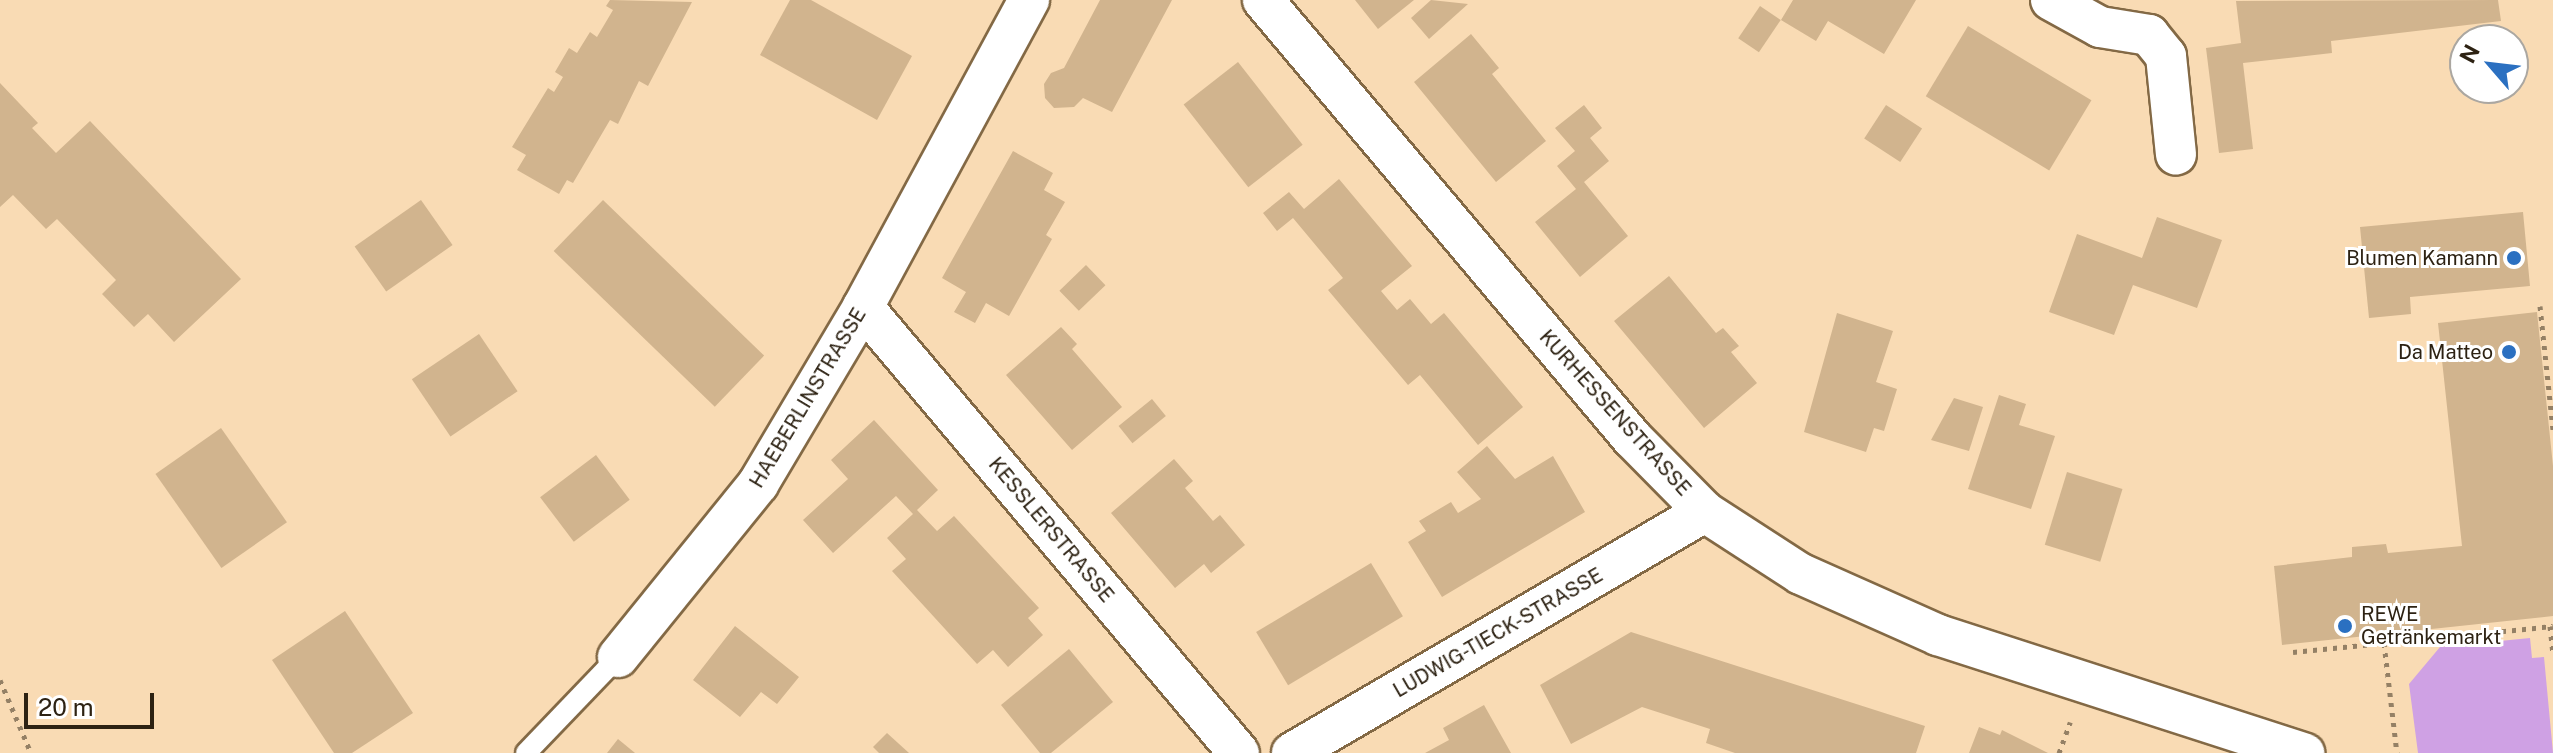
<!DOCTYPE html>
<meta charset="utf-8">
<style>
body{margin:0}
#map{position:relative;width:2553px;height:753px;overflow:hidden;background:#f9dbb4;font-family:"Public Sans",sans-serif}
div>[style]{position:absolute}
.green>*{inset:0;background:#cfa1e4}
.building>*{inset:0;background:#d1b48e;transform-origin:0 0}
.path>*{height:5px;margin-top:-2.5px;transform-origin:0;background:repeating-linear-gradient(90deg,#948065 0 4px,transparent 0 10px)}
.roads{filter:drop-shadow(2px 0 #836945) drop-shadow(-2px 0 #836945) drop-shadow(0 2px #836945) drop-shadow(0 -2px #836945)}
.service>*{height:20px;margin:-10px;padding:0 10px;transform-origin:10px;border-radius:10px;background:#fff}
.minor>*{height:40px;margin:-20px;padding:0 20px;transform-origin:20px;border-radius:20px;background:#fff}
.dots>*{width:22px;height:22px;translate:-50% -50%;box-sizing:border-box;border:4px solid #fff;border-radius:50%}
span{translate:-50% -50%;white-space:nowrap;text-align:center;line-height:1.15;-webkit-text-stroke:6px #fff;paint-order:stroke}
.poi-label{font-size:20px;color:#2d2213}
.right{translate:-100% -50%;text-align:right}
.left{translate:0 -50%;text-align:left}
.street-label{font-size:20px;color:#2d2213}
.north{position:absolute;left:2449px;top:24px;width:80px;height:80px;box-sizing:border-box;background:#fff;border:2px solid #aba7a1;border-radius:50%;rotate:298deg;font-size:22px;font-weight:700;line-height:32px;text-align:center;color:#2d2213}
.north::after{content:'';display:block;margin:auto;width:28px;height:36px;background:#2b70c1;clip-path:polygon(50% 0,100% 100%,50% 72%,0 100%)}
.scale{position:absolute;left:24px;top:693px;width:130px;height:36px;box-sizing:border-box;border:4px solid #2d2213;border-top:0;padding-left:10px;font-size:24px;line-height:28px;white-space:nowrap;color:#2d2213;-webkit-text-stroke:6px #fff;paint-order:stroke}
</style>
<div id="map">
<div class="green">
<div style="clip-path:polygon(2530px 638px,2532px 658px,2544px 657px,2553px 753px,2418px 753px,2409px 684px,2440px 647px)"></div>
</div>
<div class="building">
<div style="clip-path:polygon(610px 0,692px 2px,648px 86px,639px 81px,618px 124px,610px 120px,573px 183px,567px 180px,559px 194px,517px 170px,526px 155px,512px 147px,548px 88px,554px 92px,563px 77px,555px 72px,569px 48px,577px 53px,590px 32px,597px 37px,613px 10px,606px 6px)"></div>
<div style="clip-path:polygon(790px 0,811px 0,912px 56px,877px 120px,760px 55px)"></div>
<div style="clip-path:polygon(1100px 0,1172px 0,1112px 112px,1083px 98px,1074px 107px,1054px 108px,1045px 98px,1044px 84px,1051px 73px,1064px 68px)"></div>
<div style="clip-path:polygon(1355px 0,1414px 0,1378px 29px)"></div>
<div style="clip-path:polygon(1431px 0,1468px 4px,1429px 39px,1411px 18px)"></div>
<div style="clip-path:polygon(1793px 0,1916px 0,1884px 54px,1828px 21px,1816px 41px,1781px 20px)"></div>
<div style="clip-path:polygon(2498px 0,2501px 21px,2331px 41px,2332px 53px,2243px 63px,2253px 149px,2219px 153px,2206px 48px,2241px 43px,2236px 1px)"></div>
<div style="left:1760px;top:6px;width:25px;height:39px;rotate:34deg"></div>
<div style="left:1968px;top:26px;width:144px;height:82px;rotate:31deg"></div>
<div style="clip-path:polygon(1471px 34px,1499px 68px,1492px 74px,1546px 141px,1496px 182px,1414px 82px)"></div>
<div style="left:1238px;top:62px;width:105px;height:69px;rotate:52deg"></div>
<div style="clip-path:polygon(0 83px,38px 123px,32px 128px,56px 153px,90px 121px,241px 279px,174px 342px,148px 314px,134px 327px,102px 294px,116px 280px,57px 219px,46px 229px,13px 195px,0 207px)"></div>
<div style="clip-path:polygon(1584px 105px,1602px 128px,1590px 138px,1609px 161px,1584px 182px,1628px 236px,1580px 277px,1535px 222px,1576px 189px,1557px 166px,1575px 151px,1555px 128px)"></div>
<div style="left:1886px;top:105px;width:43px;height:40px;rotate:33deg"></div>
<div style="clip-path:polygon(1013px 151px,1053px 173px,1044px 190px,1065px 202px,1046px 235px,1052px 239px,1009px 316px,986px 303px,975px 323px,954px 312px,966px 292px,942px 278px)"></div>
<div style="clip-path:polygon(1339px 179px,1412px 266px,1381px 291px,1397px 310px,1410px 299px,1431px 324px,1444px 313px,1523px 407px,1478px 445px,1420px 375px,1408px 385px,1328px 290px,1343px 278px,1293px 218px,1277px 231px,1263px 213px,1289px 192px,1304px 209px)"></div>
<div style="left:421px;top:200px;width:55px;height:81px;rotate:55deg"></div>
<div style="left:603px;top:200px;width:224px;height:71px;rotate:44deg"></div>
<div style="clip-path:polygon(2523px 212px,2530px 286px,2410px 297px,2411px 314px,2369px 318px,2360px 227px)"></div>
<div style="clip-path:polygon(2157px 217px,2222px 240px,2197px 308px,2133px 285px,2114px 335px,2049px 312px,2077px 234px,2142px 258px)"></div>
<div style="left:1086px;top:265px;width:28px;height:37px;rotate:46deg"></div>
<div style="clip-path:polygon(1669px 276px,1716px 333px,1723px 328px,1739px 346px,1731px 352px,1757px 383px,1704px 428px,1614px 321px)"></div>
<div style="clip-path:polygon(2537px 312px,2553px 466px,2553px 616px,2282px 645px,2274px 566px,2352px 557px,2352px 547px,2386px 544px,2388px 553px,2462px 546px,2438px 323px)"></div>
<div style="clip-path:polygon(1837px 313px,1893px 331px,1876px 382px,1897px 389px,1884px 431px,1874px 428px,1866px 452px,1804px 432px)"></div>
<div style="clip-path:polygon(1061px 327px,1077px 344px,1072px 349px,1122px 407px,1072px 450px,1006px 375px)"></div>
<div style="left:479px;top:334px;width:69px;height:81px;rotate:56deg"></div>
<div style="clip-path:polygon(1999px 395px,2026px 404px,2019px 425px,2055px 436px,2031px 509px,1968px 489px)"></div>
<div style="clip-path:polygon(1954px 398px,1983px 407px,1969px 451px,1931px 440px)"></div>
<div style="left:1152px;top:399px;width:22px;height:43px;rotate:51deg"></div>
<div style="clip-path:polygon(874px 420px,938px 490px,917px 510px,937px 531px,954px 516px,1039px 608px,1028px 618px,1043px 635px,1008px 667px,993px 650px,977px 664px,892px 571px,906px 559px,887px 538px,913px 514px,896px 496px,833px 553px,803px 520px,848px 479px,831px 460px)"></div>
<div style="left:221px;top:428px;width:115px;height:80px;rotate:55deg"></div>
<div style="clip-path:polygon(1487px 446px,1515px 479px,1553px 456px,1585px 512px,1442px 597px,1408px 542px,1426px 531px,1419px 521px,1451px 502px,1458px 513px,1481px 499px,1457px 472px)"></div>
<div style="left:596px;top:455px;width:56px;height:70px;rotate:53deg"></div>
<div style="clip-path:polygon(1174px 459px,1193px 481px,1185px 488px,1213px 521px,1220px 515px,1245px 545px,1211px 573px,1204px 564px,1175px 588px,1111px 513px)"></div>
<div style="left:2067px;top:472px;width:58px;height:76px;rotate:17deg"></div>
<div style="left:1371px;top:563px;width:62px;height:134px;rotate:59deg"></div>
<div style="clip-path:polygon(345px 611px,413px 713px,352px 753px,334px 753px,272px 660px)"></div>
<div style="clip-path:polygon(735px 626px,799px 677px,777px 704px,761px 692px,740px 717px,693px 680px)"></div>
<div style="clip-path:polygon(1631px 632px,1925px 726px,1916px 753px,1735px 753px,1706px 743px,1710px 729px,1642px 707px,1571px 744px,1540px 685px)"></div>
<div style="clip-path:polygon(1069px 649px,1113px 702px,1051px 753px,1040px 753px,1001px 705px)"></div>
<div style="clip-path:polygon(1484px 705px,1511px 753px,1425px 753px,1449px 740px,1443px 728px)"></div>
<div style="clip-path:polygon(1979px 727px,2000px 735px,2002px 730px,2048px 753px,1969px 753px)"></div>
<div style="clip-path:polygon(887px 733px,909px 753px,879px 753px,873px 747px)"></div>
<div style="clip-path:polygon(618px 739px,635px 753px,607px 753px)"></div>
</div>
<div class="path">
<div style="left:2540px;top:306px;width:125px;rotate:84deg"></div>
<div style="left:2550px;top:626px;width:29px;rotate:84deg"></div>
<div style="left:2384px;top:643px;width:111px;rotate:83.3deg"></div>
<div style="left:2293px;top:652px;width:261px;rotate:-5.7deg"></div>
<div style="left:0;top:680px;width:79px;rotate:67deg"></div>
<div style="left:2059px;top:753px;width:33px;rotate:-70deg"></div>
</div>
<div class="roads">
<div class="service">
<div style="left:526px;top:753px;width:133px;rotate:-46.2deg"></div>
</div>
<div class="minor">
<div style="left:1263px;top:0;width:573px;rotate:49.89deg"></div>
<div style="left:1632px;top:438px;width:104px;rotate:45.4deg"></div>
<div style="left:1705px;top:512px;width:114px;rotate:32.9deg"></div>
<div style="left:1801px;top:574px;width:150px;rotate:24deg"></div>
<div style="left:1938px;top:635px;width:385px;rotate:17.9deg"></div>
<div style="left:2051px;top:0;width:56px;rotate:28.9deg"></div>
<div style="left:2100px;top:27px;width:50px;rotate:9.3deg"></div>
<div style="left:2149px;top:35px;width:27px;rotate:51deg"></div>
<div style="left:2166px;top:56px;width:99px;rotate:84.2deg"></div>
<div style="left:863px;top:307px;width:583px;rotate:49.87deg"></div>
<div style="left:618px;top:657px;width:223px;rotate:-51deg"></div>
<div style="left:758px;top:484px;width:206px;rotate:-59.3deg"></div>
<div style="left:863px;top:307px;width:349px;rotate:-61.6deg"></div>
<div style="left:1292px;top:753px;width:478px;rotate:-30.3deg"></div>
</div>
</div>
<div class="dots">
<div style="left:2514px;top:258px;background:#2b70c1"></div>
<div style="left:2509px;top:352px;background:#2b70c1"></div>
<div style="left:2345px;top:626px;background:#2b70c1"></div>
</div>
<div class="poi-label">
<span class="right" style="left:2498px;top:258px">Blumen Kamann</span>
<span class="right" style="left:2493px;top:352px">Da Matteo</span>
<span class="left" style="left:2361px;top:626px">REWE<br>Getränkemarkt</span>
</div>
<div class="street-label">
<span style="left:808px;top:398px;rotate:-59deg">HAEBERLINSTRASSE</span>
<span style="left:1615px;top:413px;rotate:48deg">KURHESSENSTRASSE</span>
<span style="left:1051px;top:530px;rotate:50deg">KESSLERSTRASSE</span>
<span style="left:1498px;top:633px;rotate:-30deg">LUDWIG-TIECK-STRASSE</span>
</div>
<div class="north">N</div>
<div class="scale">20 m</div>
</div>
